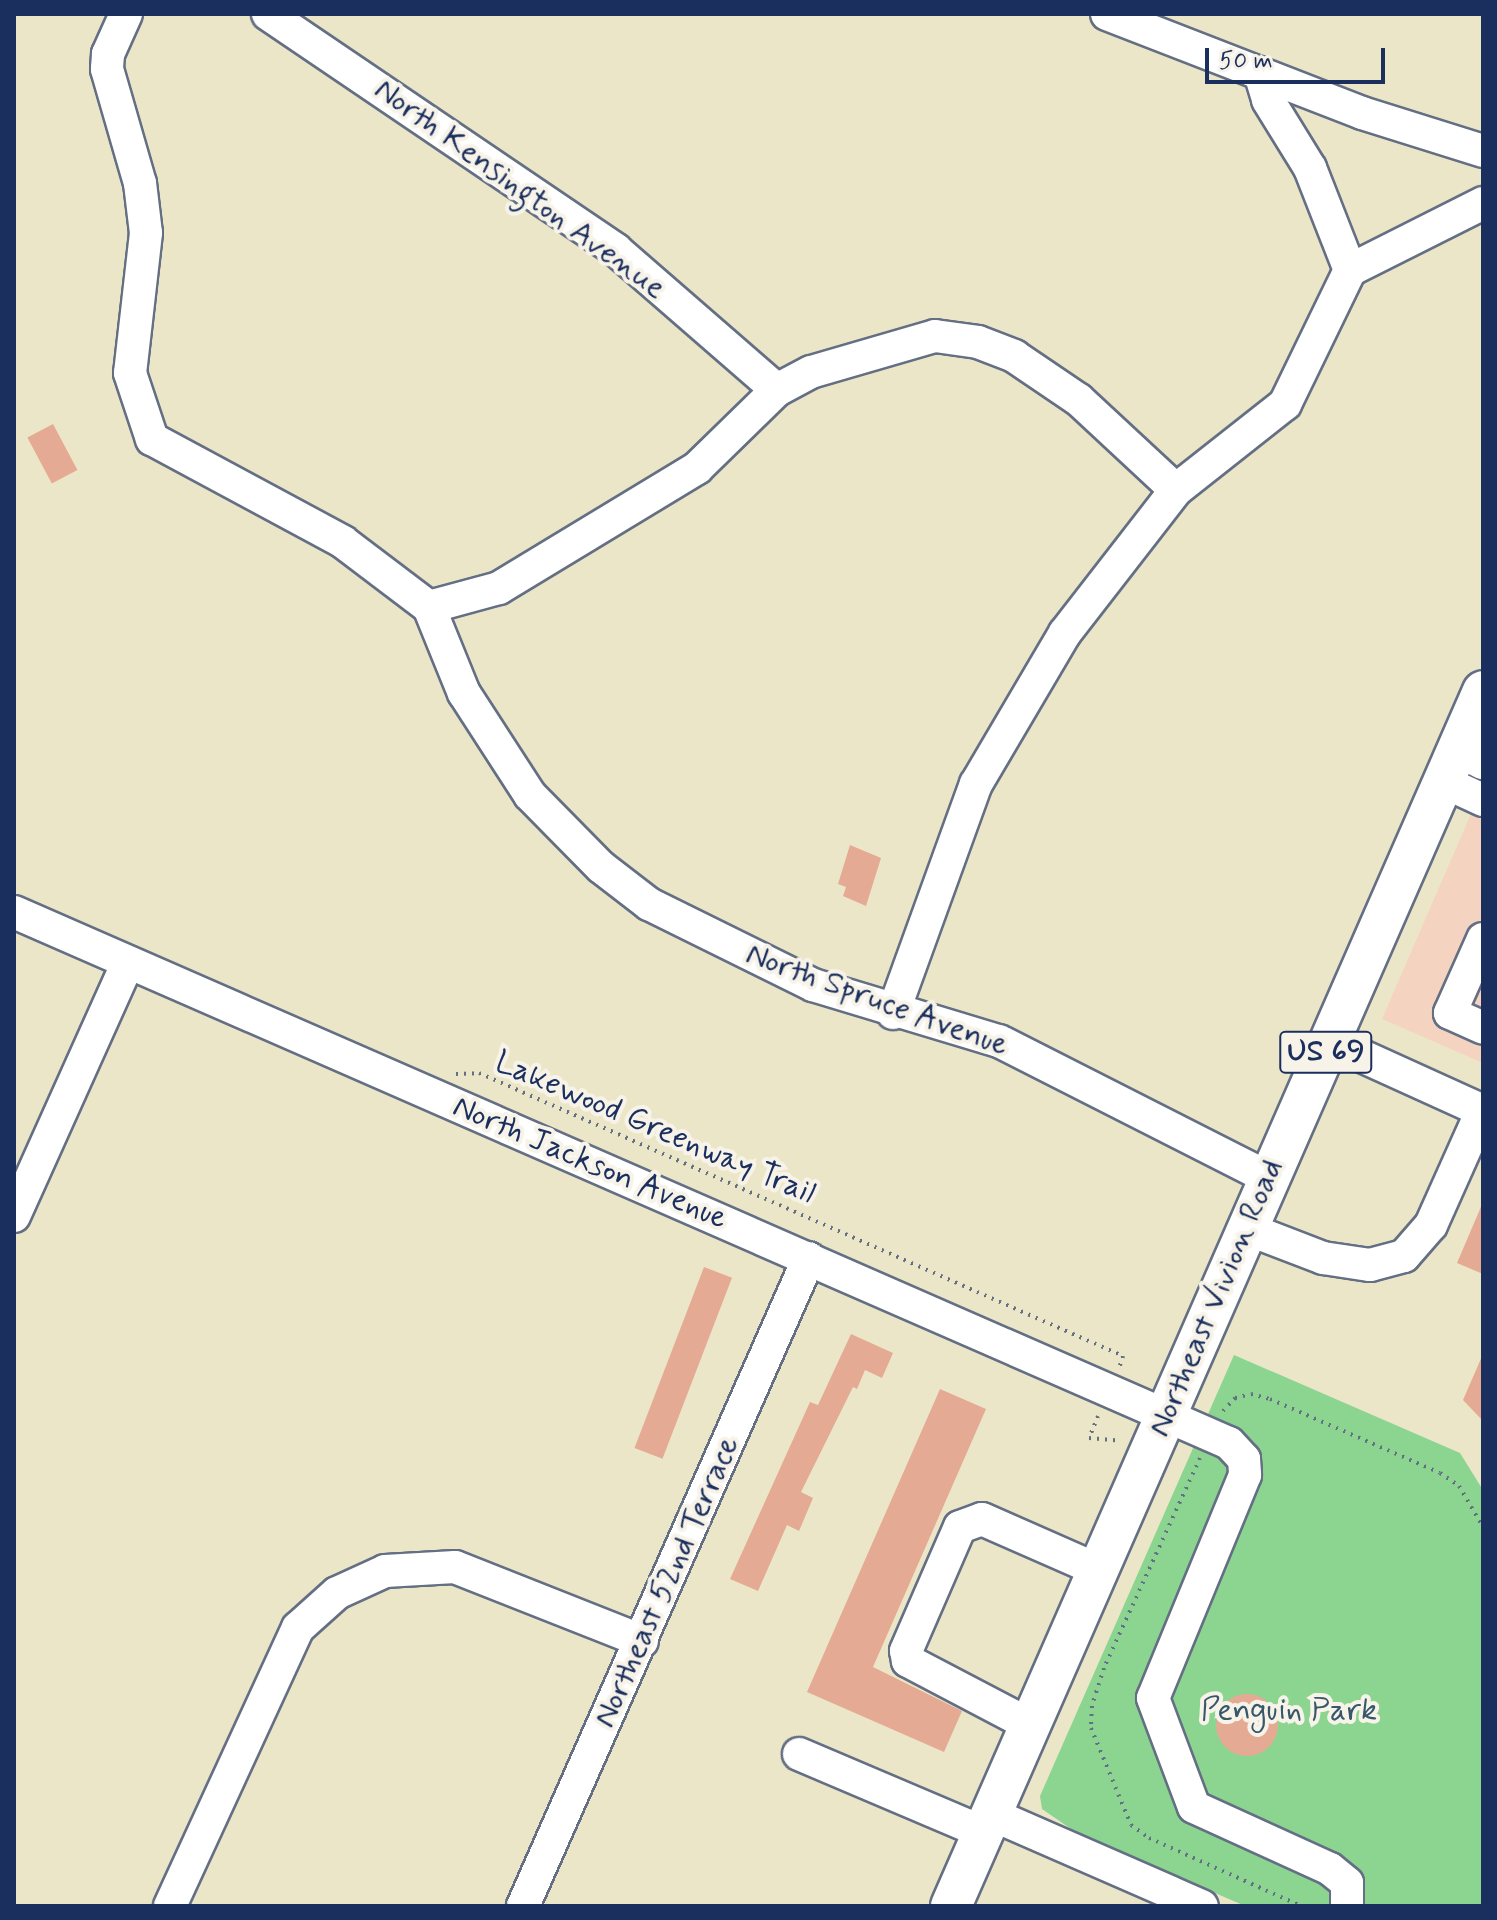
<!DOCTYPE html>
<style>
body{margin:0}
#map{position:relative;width:1497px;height:1920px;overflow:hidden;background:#ece6c9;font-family:Mynerve,sans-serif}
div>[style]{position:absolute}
.built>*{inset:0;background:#f5d3c1}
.green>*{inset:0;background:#8bd591}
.building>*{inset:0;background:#e4aa94;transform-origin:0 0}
.round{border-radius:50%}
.path>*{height:4px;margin-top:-2px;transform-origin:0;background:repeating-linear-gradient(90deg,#646f83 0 2px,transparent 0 8px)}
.roads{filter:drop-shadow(2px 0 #646f83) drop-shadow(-2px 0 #646f83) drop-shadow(0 2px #646f83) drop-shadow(0 -2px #646f83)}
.minor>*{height:32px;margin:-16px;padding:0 16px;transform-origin:16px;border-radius:16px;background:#fff}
.major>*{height:40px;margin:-20px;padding:0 20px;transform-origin:20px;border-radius:20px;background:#fff}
span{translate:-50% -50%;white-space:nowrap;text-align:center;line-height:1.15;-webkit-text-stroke:8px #f7f3e8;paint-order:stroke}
.shield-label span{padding:2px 6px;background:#f7f3e8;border:2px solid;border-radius:6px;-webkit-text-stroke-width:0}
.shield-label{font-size:30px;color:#1b2f5e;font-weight:700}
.street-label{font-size:32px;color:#1b2f5e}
.park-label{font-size:32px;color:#37586b}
.frame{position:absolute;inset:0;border:16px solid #1b2f5e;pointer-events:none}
.scale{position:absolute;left:1205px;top:48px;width:180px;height:36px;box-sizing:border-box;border:4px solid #1b2f5e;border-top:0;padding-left:10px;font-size:24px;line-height:28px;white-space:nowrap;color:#1b2f5e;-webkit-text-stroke:6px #f7f3e8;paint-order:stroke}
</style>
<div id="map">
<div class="built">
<div style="clip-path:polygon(1483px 786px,1483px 1063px,1382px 1019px)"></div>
</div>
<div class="green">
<div style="clip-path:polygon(1234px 1355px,1460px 1453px,1483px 1490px,1483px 1906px,1245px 1906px,1077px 1833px,1042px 1809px,1040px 1796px)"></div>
</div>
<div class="building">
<div style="left:53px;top:424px;width:52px;height:29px;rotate:62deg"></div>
<div style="clip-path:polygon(850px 845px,881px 858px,866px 906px,843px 896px,846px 887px,838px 884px)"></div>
<div style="clip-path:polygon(1483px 1202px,1483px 1274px,1457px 1263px)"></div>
<div style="left:704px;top:1267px;width:30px;height:194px;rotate:21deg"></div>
<div style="clip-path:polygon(851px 1334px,893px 1353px,882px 1378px,865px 1370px,857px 1389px,853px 1387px,801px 1492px,813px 1498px,799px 1531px,787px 1525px,758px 1591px,730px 1579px,810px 1402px,818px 1405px)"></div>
<div style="clip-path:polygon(1483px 1354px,1483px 1421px,1463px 1400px)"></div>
<div style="clip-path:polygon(940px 1389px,986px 1409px,873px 1667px,962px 1711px,944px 1752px,807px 1692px)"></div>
<div class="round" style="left:1216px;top:1694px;width:62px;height:62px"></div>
</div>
<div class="path">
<div style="left:456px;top:1074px;width:23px;rotate:-2deg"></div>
<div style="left:479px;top:1073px;width:703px;rotate:23.72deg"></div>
<div style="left:1123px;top:1356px;width:13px;rotate:108deg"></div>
<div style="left:1223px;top:1411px;width:18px;rotate:-47deg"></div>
<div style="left:1235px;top:1398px;width:16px;rotate:-14deg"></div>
<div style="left:1251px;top:1394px;width:20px;rotate:15deg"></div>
<div style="left:1270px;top:1399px;width:185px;rotate:23.5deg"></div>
<div style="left:1440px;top:1473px;width:23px;rotate:34deg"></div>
<div style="left:1459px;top:1486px;width:48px;rotate:59.7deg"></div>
<div style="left:1098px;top:1416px;width:24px;rotate:112deg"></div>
<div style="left:1089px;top:1438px;width:32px;rotate:5deg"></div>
<div style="left:1200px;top:1458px;width:231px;rotate:114.6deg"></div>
<div style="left:1104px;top:1668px;width:40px;rotate:108deg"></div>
<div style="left:1092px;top:1706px;width:22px;rotate:93deg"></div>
<div style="left:1091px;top:1728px;width:105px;rotate:67.6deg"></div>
<div style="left:1131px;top:1825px;width:22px;rotate:36deg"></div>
<div style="left:1149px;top:1838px;width:167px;rotate:24.1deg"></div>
</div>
<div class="roads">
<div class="minor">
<div style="left:126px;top:14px;width:44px;rotate:114.2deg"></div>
<div style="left:108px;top:54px;width:15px;rotate:94deg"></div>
<div style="left:107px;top:69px;width:119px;rotate:73.9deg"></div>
<div style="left:140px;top:183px;width:50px;rotate:83.2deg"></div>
<div style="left:146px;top:233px;width:141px;rotate:96.5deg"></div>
<div style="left:130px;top:373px;width:70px;rotate:71.6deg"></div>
<div style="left:152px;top:439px;width:217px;rotate:28.3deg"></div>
<div style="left:343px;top:542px;width:108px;rotate:37.1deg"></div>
<div style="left:429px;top:607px;width:93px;rotate:67.9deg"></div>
<div style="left:464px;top:693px;width:121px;rotate:57.1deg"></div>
<div style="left:530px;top:795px;width:101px;rotate:45.4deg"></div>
<div style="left:601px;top:867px;width:61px;rotate:37.6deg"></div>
<div style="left:649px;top:904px;width:183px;rotate:26.3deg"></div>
<div style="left:813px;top:985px;width:194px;rotate:16.8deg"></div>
<div style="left:999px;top:1041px;width:301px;rotate:26.9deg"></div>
<div style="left:268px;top:14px;width:420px;rotate:34.1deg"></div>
<div style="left:616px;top:250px;width:213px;rotate:41deg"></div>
<div style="left:1107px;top:14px;width:274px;rotate:21.2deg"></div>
<div style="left:1362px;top:113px;width:127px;rotate:17.4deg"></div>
<div style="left:1260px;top:73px;width:28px;rotate:73deg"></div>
<div style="left:1268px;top:100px;width:80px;rotate:58.3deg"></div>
<div style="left:1310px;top:168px;width:110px;rotate:68.6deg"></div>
<div style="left:429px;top:607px;width:73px;rotate:-15.2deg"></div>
<div style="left:499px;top:588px;width:232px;rotate:-31.2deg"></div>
<div style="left:697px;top:468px;width:112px;rotate:-44.3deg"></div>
<div style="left:777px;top:390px;width:38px;rotate:-28deg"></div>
<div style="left:811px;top:372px;width:129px;rotate:-16.2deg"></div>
<div style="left:935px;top:336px;width:43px;rotate:7.9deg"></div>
<div style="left:978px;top:342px;width:39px;rotate:21deg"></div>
<div style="left:1014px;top:356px;width:78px;rotate:34.1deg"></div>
<div style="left:1079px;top:400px;width:132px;rotate:42.9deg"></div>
<div style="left:1457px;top:750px;width:29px;rotate:27deg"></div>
<div style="left:1444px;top:782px;width:43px;rotate:24.8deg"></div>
<div style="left:14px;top:912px;width:1326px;rotate:23.61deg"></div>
<div style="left:1229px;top:1443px;width:22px;rotate:47deg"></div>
<div style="left:1244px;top:1459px;width:16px;rotate:86deg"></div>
<div style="left:1245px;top:1475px;width:241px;rotate:112.4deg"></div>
<div style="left:1153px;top:1698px;width:116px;rotate:69.4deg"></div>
<div style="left:1194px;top:1807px;width:149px;rotate:24.5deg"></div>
<div style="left:1330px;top:1869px;width:22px;rotate:39deg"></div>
<div style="left:1347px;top:1883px;width:23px;rotate:90deg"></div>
<div style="left:1483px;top:939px;width:81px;rotate:114deg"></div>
<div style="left:1450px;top:1013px;width:36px;rotate:24deg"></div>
<div style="left:893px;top:1013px;width:244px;rotate:-70.1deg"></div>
<div style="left:976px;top:784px;width:175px;rotate:-59.5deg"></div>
<div style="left:1065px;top:633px;width:181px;rotate:-52.2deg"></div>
<div style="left:1176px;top:490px;width:139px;rotate:-38.3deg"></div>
<div style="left:1285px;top:404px;width:149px;rotate:-64.1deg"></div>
<div style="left:1350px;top:270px;width:149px;rotate:-26.7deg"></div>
<div style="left:1331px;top:1042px;width:167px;rotate:24.4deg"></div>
<div style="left:14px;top:1216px;width:278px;rotate:-65.8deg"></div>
<div style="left:1245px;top:1228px;width:84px;rotate:21deg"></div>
<div style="left:1323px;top:1258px;width:48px;rotate:8.5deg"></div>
<div style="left:1370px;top:1265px;width:35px;rotate:-15deg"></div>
<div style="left:1404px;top:1256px;width:41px;rotate:-48.9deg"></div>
<div style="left:1431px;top:1225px;width:125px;rotate:-65.9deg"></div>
<div style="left:1030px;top:1725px;width:138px;rotate:-152.3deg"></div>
<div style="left:908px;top:1661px;width:10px;rotate:-101deg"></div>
<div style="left:906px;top:1651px;width:135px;rotate:-66.5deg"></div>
<div style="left:960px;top:1527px;width:23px;rotate:-20deg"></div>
<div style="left:982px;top:1519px;width:127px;rotate:23.7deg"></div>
<div style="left:799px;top:1754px;width:200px;rotate:23deg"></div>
<div style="left:991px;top:1814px;width:230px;rotate:23.6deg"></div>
<div style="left:170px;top:1906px;width:306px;rotate:-65.3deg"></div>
<div style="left:298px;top:1628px;width:52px;rotate:-41.9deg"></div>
<div style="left:337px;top:1593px;width:53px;rotate:-24.6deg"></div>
<div style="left:385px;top:1571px;width:70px;rotate:-3.3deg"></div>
<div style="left:455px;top:1567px;width:201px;rotate:21.6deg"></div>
<div style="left:523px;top:1906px;width:708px;rotate:-66.19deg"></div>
</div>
<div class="major">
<div style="left:951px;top:1906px;width:1326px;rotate:-66.35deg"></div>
</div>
</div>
<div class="shield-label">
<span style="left:1326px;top:1052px">US 69</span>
</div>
<div class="street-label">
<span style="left:520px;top:189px;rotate:36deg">North Kensington Avenue</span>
<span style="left:877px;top:1000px;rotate:20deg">North Spruce Avenue</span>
<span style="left:655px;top:1128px;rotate:23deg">Lakewood Greenway Trail</span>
<span style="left:590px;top:1163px;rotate:23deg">North Jackson Avenue</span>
<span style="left:1216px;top:1298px;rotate:-67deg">Northeast Vivion Road</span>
<span style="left:667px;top:1582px;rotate:-66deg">Northeast 52nd Terrace</span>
</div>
<div class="park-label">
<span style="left:1289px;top:1710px">Penguin Park</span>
</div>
<div class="frame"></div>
<div class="scale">50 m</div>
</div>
